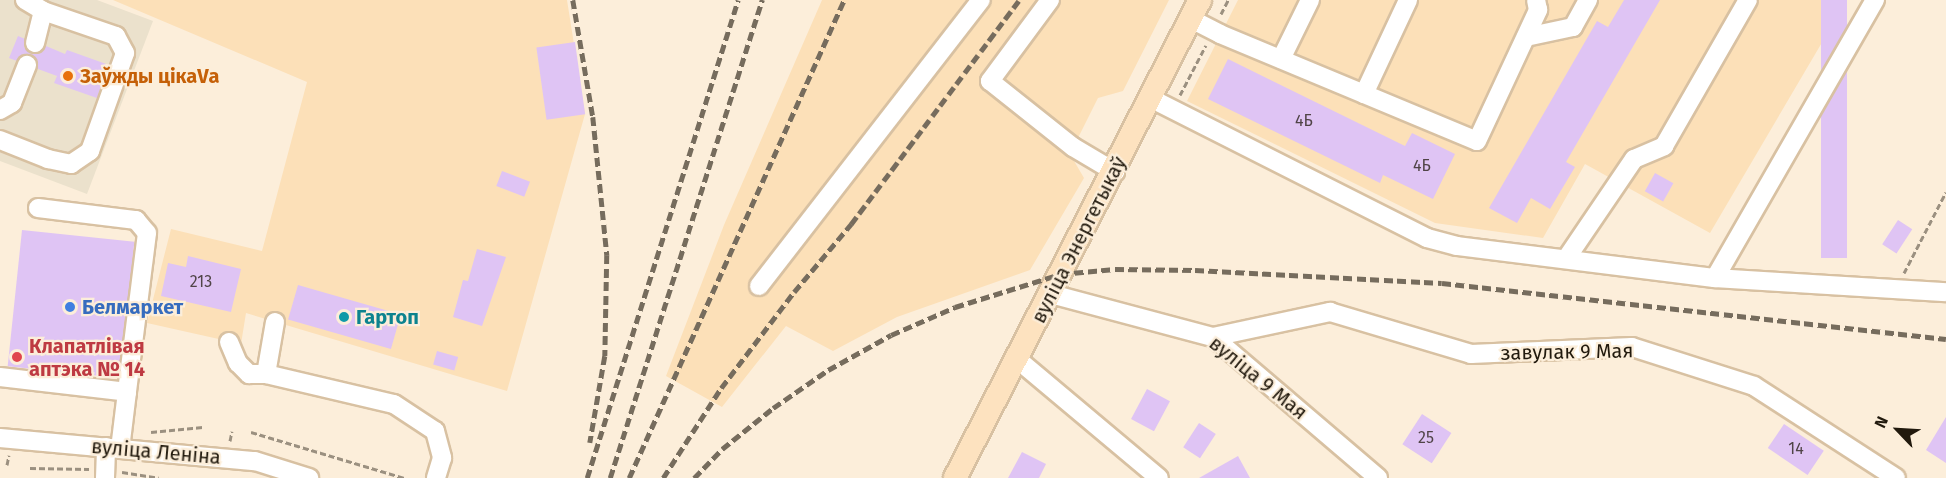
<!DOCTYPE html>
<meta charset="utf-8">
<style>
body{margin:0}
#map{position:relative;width:1946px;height:478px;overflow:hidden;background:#fceeda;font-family:"Fira Sans",sans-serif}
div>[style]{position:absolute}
.commercial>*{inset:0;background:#ebe1cc}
.built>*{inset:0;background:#fce0b8}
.building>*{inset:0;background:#dfc4f4;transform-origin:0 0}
.path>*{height:3px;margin-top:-1.5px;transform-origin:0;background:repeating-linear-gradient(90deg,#9b9080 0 6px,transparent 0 9px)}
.roads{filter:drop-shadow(2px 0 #d8c1a2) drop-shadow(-2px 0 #d8c1a2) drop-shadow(0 2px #d8c1a2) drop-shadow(0 -2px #d8c1a2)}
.minor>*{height:18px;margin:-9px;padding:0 9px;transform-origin:9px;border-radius:9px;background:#fff}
.major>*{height:22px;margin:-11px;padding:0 11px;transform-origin:11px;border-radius:11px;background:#fde2bf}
.rail>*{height:4.5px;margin-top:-2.25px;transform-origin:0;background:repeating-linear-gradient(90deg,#766c5d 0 9px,transparent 0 13.5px)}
.dots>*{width:16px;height:16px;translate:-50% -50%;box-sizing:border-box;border:3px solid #fceeda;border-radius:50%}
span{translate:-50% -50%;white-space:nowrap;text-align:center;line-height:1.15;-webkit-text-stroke:4.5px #fceeda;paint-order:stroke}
.number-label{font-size:16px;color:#504447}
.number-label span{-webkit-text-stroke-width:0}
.food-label{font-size:20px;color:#c56008;font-weight:700}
.left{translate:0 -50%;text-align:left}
.street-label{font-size:20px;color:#21190d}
.shop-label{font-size:20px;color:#366cbe;font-weight:700}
.culture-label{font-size:20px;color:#0d838f;font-weight:700}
.health-label{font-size:20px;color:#be3a42;font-weight:700}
.north{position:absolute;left:1868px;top:400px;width:60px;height:60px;-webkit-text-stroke:4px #fceeda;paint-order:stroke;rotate:295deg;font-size:16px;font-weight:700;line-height:24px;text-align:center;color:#21190d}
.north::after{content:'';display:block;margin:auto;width:21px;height:27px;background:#21190d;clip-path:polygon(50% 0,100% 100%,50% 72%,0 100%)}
</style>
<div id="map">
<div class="commercial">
<div style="clip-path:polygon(0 0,97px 0,153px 21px,87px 194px,0 161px)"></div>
</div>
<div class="built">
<div style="clip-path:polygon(113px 0,567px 0,585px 114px,507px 391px,246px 313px,241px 344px,147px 323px,171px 229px,262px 251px,307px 82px)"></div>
<div style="clip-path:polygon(822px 0,1169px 0,1123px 91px,1098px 98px,1070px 154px,1084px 178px,1030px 270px,897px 317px,833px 351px,786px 326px,722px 407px,666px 376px,724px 225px)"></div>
<div style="clip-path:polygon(1238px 0,1847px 0,1710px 233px,1585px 164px,1543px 238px,1435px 223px,1187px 101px)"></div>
</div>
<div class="building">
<div style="clip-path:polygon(1624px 0,1660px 0,1566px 162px,1575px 167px,1550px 209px,1531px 198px,1517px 223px,1489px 208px,1597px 21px,1608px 27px)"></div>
<div style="left:1821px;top:0;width:26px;height:258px"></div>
<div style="clip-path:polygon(18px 36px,25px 39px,24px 47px,32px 54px,39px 54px,46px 46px,65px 54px,67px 50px,109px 65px,97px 98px,54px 83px,57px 76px,38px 69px,38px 63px,32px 55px,25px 54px,17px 61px,9px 58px)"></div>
<div style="left:575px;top:42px;width:73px;height:39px;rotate:82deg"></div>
<div style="clip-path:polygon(1228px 59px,1405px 146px,1412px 133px,1455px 154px,1433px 199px,1383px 175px,1380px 183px,1208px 99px)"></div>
<div style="left:502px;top:171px;width:30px;height:16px;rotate:21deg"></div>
<div style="left:1655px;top:173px;width:21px;height:21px;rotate:29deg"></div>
<div style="left:1898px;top:220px;width:17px;height:29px;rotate:33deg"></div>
<div style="left:22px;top:230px;width:113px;height:137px;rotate:6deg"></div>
<div style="clip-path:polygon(477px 249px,506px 257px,482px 326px,453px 317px,463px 280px,468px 281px)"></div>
<div style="clip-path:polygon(188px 256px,241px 269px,231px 312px,161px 296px,168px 263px,186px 267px)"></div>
<div style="left:298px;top:285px;width:107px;height:36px;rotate:16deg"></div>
<div style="left:437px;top:351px;width:22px;height:14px;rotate:16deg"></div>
<div style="left:1147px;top:389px;width:26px;height:34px;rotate:28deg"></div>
<div style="left:1422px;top:414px;width:35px;height:36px;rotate:33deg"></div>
<div style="clip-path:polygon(1946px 417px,1946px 463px,1926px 450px)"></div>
<div style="left:1199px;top:423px;width:20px;height:29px;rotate:33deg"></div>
<div style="left:1784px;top:424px;width:48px;height:29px;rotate:34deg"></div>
<div style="clip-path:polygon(1022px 452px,1046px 464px,1039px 478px,1008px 478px)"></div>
<div style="clip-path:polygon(1238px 456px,1250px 478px,1199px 478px)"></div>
</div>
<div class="path">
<div style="left:1221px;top:14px;width:16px;rotate:-63deg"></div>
<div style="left:1180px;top:95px;width:56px;rotate:-62.5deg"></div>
<div style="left:1904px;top:273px;width:91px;rotate:-62.6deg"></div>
<div style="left:151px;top:432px;width:52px;rotate:-5.5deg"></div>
<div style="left:251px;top:432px;width:160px;rotate:16.7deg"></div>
<div style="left:230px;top:441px;width:10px;rotate:-79deg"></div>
<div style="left:7px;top:465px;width:10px;rotate:-79deg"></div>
<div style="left:30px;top:468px;width:59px;rotate:1deg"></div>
<div style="left:122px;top:472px;width:37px;rotate:9deg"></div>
</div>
<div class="roads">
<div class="minor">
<div style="left:25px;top:0;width:21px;rotate:31deg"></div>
<div style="left:43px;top:11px;width:33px;rotate:104deg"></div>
<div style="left:1050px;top:0;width:101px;rotate:126.5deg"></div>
<div style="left:990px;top:81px;width:106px;rotate:38.5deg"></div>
<div style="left:1073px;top:147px;width:49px;rotate:30.8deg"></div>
<div style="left:1191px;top:19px;width:33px;rotate:27deg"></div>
<div style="left:1220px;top:34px;width:278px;rotate:22.6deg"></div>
<div style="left:1477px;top:141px;width:145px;rotate:-65deg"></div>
<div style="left:1538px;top:10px;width:10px;rotate:-101deg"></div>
<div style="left:1526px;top:37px;width:48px;rotate:-12deg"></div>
<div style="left:1573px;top:27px;width:31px;rotate:-61deg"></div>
<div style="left:1281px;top:59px;width:66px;rotate:-63.8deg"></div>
<div style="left:1364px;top:94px;width:104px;rotate:-64.9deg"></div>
<div style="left:1152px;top:99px;width:308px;rotate:26.8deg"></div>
<div style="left:1427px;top:238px;width:31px;rotate:15deg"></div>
<div style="left:1457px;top:246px;width:260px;rotate:7.1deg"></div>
<div style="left:1715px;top:278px;width:231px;rotate:3.5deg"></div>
<div style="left:0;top:110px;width:14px;rotate:-30deg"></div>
<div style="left:12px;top:103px;width:41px;rotate:-68.5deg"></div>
<div style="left:0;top:140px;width:52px;rotate:21.6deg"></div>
<div style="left:48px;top:159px;width:24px;rotate:12deg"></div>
<div style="left:71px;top:164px;width:23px;rotate:-34deg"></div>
<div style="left:90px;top:151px;width:104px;rotate:-70.3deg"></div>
<div style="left:125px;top:53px;width:19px;rotate:-118deg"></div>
<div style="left:116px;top:36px;width:77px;rotate:-161.1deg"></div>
<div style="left:38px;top:208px;width:99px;rotate:7deg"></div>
<div style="left:136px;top:220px;width:17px;rotate:50deg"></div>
<div style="left:147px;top:233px;width:160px;rotate:97.2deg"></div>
<div style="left:1566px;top:259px;width:121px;rotate:-55.8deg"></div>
<div style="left:1634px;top:159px;width:33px;rotate:-23deg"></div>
<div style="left:1664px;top:146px;width:168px;rotate:-60.1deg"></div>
<div style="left:1715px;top:278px;width:321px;rotate:-60.1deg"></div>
<div style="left:759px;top:286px;width:362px;rotate:-52.2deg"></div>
<div style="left:1051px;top:294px;width:168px;rotate:14.9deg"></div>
<div style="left:1213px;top:337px;width:217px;rotate:40.5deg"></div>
<div style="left:275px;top:322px;width:53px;rotate:99.8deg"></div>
<div style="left:266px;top:374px;width:131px;rotate:13.2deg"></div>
<div style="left:394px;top:404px;width:49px;rotate:33.4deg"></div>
<div style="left:435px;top:431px;width:28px;rotate:75deg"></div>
<div style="left:442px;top:458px;width:21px;rotate:107deg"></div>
<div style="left:1213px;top:337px;width:120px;rotate:-12.1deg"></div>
<div style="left:1330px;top:312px;width:147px;rotate:16.6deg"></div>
<div style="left:1471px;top:354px;width:161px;rotate:-2.5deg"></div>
<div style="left:1632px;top:347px;width:128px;rotate:17.7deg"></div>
<div style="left:1754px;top:386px;width:169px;rotate:32.9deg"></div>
<div style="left:229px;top:342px;width:23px;rotate:67deg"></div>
<div style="left:238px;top:363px;width:16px;rotate:45deg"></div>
<div style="left:249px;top:374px;width:17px"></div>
<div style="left:1017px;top:359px;width:185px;rotate:40deg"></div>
<div style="left:0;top:377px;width:128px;rotate:6.7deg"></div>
<div style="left:127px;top:392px;width:57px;rotate:97deg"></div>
<div style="left:0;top:438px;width:256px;rotate:5.2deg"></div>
<div style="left:255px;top:461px;width:57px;rotate:17.5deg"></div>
<div style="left:105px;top:478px;width:31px;rotate:-88deg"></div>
</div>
<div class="major">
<div style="left:955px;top:478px;width:537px;rotate:-62.86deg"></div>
</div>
</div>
<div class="rail">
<div style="left:573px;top:0;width:119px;rotate:80.3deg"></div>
<div style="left:593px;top:117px;width:139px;rotate:84.2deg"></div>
<div style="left:607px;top:255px;width:101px;rotate:91.1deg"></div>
<div style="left:605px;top:356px;width:88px;rotate:99.8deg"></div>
<div style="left:587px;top:478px;width:501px;rotate:-72.47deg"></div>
<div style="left:610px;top:478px;width:502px;rotate:-72.36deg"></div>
<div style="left:629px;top:478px;width:524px;rotate:-65.78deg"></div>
<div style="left:663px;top:478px;width:107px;rotate:-57.2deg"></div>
<div style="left:721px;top:388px;width:121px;rotate:-52.8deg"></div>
<div style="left:794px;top:292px;width:89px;rotate:-50deg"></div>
<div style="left:851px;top:224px;width:280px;rotate:-53.1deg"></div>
<div style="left:694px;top:478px;width:40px;rotate:-46deg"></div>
<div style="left:722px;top:449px;width:65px;rotate:-38.8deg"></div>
<div style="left:773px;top:408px;width:67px;rotate:-34.6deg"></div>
<div style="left:828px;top:370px;width:72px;rotate:-29.1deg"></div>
<div style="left:891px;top:335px;width:70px;rotate:-23.6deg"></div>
<div style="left:955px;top:307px;width:111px;rotate:-17.3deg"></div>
<div style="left:1061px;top:274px;width:54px;rotate:-5.3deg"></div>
<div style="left:1115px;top:269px;width:80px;rotate:0.7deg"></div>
<div style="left:1195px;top:270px;width:247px;rotate:3deg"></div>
<div style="left:1442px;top:283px;width:507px;rotate:6.34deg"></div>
</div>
<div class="dots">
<div style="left:68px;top:76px;background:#e8710a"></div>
<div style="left:70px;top:307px;background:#3f7fe0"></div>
<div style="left:344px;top:317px;background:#0f9aa8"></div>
<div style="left:17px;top:357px;background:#e0444e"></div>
</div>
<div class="number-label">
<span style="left:1304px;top:121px">4Б</span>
<span style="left:1422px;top:166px">4Б</span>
<span style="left:201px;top:282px">213</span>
<span style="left:1426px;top:438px">25</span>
<span style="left:1796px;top:449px">14</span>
</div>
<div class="food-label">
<span class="left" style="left:80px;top:76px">Заўжды цікаVа</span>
</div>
<div class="street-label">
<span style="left:1079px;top:240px;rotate:-63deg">вуліца Энергетыкаў</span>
<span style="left:1567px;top:352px;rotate:-1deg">завулак 9 Мая</span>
<span style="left:1258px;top:378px;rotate:39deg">вуліца 9 Мая</span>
<span style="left:156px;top:452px;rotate:5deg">вуліца Леніна</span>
</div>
<div class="shop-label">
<span class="left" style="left:82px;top:307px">Белмаркет</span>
</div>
<div class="culture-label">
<span class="left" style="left:356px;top:317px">Гартоп</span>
</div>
<div class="health-label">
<span class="left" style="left:29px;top:358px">Клапатлівая<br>аптэка № 14</span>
</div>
<div class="north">N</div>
</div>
